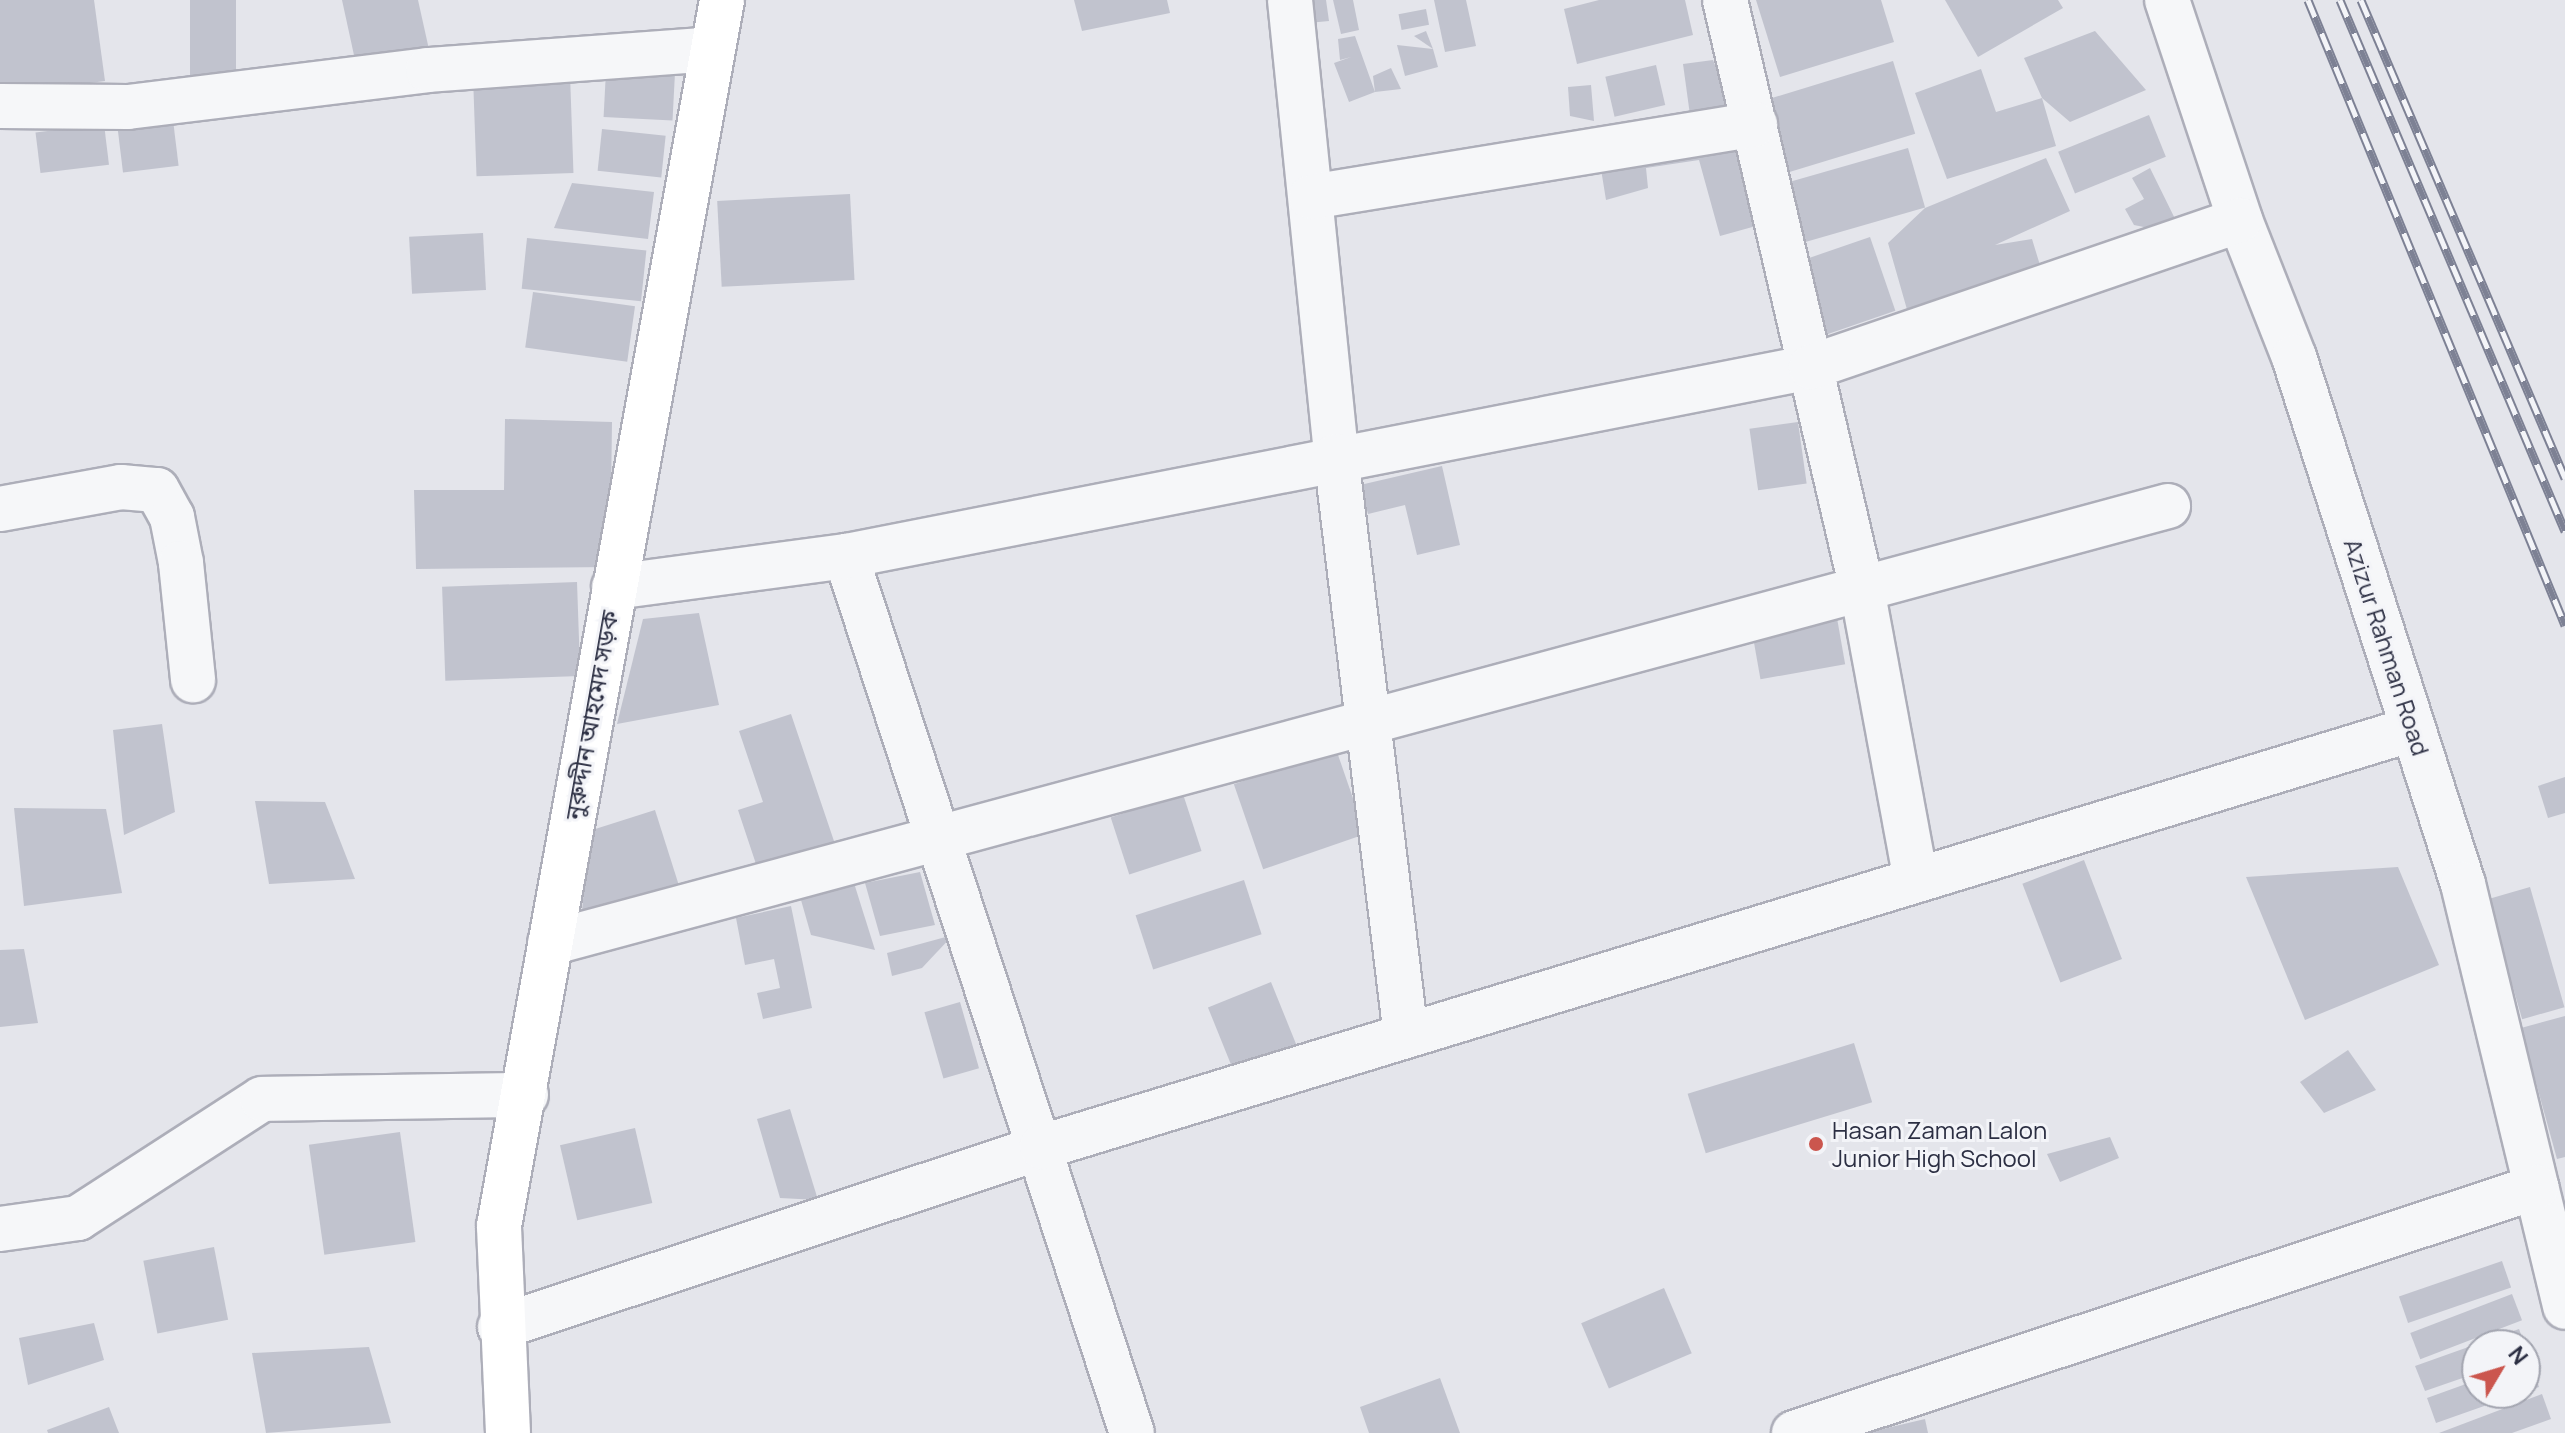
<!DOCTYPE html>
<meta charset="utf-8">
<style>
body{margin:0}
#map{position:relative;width:2565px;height:1433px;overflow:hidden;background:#e4e5eb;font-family:Manrope,"Noto Sans Bengali",sans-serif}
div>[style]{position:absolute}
.building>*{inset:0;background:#c1c3ce;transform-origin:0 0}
.roads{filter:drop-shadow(2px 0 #adaeb9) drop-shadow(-2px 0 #adaeb9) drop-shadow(0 2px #adaeb9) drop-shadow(0 -2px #adaeb9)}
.minor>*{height:44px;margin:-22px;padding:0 22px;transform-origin:22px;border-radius:22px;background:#f6f7f9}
.major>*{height:44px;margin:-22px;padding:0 22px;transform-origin:22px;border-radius:22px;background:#fff}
.rail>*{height:9px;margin-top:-4.5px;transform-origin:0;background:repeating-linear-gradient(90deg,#f3f4f8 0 18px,#7d8194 0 36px);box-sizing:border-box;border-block:2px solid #7d8194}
.dots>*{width:22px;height:22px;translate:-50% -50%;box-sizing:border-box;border:4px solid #f3f4f8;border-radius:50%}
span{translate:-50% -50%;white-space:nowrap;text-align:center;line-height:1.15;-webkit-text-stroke:6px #f3f4f8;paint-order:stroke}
.street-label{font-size:24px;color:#2c2f43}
.poi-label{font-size:24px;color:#2c2f43}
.left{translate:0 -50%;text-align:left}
.north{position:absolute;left:2461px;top:1329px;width:80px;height:80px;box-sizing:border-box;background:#f3f4f8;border:2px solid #a3a5b0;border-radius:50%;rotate:52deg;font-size:22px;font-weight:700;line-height:32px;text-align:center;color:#2c2f43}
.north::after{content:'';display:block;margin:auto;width:28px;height:36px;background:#cb564e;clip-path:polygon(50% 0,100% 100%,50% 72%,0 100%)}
</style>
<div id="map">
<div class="building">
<div style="clip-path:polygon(0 0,94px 0,105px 81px,0 95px)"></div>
<div style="left:190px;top:0;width:46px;height:79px"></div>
<div style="clip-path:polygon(342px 0,418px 0,430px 54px,357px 69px)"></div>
<div style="clip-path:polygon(1074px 0,1167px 0,1170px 13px,1082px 31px)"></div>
<div style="clip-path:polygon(1305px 0,1326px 0,1329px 21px,1308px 23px)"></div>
<div style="clip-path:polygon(1333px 0,1353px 0,1359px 30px,1341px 34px)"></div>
<div style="clip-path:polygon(1434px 0,1466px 0,1476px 46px,1445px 52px)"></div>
<div style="clip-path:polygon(1599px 0,1685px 0,1693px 35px,1577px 64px,1564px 9px)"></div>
<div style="clip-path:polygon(1756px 0,1881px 0,1894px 42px,1780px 77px)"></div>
<div style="clip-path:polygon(1945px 0,2058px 0,2063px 8px,1978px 57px)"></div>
<div style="left:1426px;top:9px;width:16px;height:28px;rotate:79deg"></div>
<div style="clip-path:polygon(1426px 31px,1433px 49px,1414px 36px)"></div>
<div style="clip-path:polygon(2095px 31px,2146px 90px,2070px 122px,2042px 98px,2024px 58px)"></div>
<div style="clip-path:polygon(1355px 36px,1375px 92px,1349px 102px,1334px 63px,1351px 57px,1340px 60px,1338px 39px)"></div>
<div style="clip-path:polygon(1397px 45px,1433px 49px,1438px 67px,1405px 76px)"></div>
<div style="clip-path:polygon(1713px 60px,1733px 109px,1690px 115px,1683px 64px)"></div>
<div style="left:1893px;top:61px;width:76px;height:134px;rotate:73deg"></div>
<div style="left:1656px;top:65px;width:41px;height:52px;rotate:77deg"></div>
<div style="clip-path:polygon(1391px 68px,1401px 89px,1375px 92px,1373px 76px)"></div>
<div style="clip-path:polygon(1981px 69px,1996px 112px,2042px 98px,2056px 146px,1947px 179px,1915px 93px)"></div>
<div style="left:606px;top:71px;width:69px;height:46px;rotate:3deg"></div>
<div style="left:570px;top:74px;width:99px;height:97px;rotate:88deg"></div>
<div style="clip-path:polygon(1591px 85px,1594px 121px,1570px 116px,1568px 87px)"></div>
<div style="left:2149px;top:115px;width:45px;height:98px;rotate:68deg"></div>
<div style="left:173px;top:120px;width:46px;height:56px;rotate:83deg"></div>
<div style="left:104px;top:124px;width:41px;height:69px;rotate:83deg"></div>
<div style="left:602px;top:129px;width:64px;height:42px;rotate:6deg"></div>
<div style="clip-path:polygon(1745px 140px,1756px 226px,1720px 236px,1699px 160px,1646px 168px,1648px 188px,1606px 200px,1600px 163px)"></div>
<div style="left:1908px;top:148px;width:62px;height:129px;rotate:74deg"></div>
<div style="clip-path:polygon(2046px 158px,2070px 211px,1995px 245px,2032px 239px,2043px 275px,1908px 313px,1888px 243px,1925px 208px)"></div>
<div style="clip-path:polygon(2150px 168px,2183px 235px,2134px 225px,2125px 209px,2144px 199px,2132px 178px)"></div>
<div style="clip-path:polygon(572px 183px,654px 192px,648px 239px,554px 228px)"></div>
<div style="left:850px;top:194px;width:86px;height:133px;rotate:87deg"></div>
<div style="left:483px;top:233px;width:57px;height:74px;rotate:87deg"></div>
<div style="left:1870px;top:237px;width:78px;height:72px;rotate:71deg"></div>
<div style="left:527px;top:238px;width:120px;height:51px;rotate:6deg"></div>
<div style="left:533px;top:292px;width:103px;height:56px;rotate:8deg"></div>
<div style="clip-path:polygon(505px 419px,612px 422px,610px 567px,416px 569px,414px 490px,504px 490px)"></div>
<div style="left:1798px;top:422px;width:62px;height:49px;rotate:82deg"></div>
<div style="clip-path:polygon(1442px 466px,1460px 545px,1417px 555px,1405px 505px,1368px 514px,1360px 485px)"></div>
<div style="left:577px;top:582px;width:94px;height:135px;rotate:88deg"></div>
<div style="clip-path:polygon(699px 613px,719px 705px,617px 724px,643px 619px)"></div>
<div style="left:1837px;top:618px;width:47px;height:86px;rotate:80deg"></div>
<div style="clip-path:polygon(791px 714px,835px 844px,758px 870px,738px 810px,763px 802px,739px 731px)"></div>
<div style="clip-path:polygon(162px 724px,175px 812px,124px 835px,113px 730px)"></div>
<div style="left:1336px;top:749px;width:90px;height:108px;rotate:71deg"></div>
<div style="clip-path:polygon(2565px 777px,2565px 813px,2548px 818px,2538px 786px)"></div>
<div style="left:1183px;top:794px;width:60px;height:76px;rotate:72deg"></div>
<div style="clip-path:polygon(255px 801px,325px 802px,355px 879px,269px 884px)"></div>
<div style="clip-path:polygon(14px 808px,106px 809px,122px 893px,24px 906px)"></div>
<div style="clip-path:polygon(655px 810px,681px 892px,581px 923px,589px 831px)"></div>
<div style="left:2084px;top:860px;width:106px;height:66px;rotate:69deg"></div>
<div style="clip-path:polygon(2398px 867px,2439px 965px,2305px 1020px,2246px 877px)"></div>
<div style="clip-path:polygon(920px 872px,935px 925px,880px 936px,865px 883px)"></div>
<div style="left:1244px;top:880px;width:57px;height:114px;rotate:72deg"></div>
<div style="clip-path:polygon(854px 883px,875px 950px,811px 935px,801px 900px)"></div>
<div style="left:2530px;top:887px;width:125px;height:44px;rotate:74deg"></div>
<div style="clip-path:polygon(791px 906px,812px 1008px,763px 1019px,757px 993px,780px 988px,774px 959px,745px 965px,736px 918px)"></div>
<div style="clip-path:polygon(953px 935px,922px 968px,892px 976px,887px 953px)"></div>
<div style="clip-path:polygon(24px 949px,38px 1023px,0 1027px,0 950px)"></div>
<div style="left:1271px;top:982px;width:72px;height:68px;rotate:68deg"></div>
<div style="left:960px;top:1002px;width:69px;height:37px;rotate:74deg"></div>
<div style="clip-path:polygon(2565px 1016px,2565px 1157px,2557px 1159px,2521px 1028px)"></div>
<div style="left:1854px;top:1043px;width:62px;height:174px;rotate:73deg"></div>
<div style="clip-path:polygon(2348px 1050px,2376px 1090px,2324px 1113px,2300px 1082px)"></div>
<div style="clip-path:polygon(790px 1109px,818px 1200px,780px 1198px,757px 1119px)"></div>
<div style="left:635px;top:1128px;width:77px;height:77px;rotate:77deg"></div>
<div style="left:400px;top:1132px;width:111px;height:92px;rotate:82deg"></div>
<div style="clip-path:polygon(2110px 1137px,2119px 1158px,2060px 1182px,2047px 1154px)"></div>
<div style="left:214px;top:1247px;width:74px;height:72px;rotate:79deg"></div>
<div style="left:2502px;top:1261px;width:28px;height:109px;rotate:71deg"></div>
<div style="left:1664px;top:1288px;width:71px;height:90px;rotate:67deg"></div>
<div style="left:2512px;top:1294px;width:28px;height:109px;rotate:69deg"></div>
<div style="clip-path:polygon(94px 1323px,104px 1360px,28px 1385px,19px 1338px)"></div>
<div style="clip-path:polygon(2519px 1329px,2525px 1345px,2477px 1345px,2477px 1373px,2425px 1391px,2415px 1366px)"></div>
<div style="clip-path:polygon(369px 1347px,391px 1423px,266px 1433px,252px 1353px)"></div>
<div style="clip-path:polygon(2530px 1361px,2539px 1387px,2525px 1392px,2525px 1363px)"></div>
<div style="clip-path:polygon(1440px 1378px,1460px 1433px,1369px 1433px,1360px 1407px)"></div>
<div style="clip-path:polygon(2477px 1380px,2477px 1393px,2521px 1393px,2436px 1423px,2427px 1398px)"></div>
<div style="clip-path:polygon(2542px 1394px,2551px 1419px,2512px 1433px,2439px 1433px)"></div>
<div style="clip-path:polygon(109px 1407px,119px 1433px,48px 1433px,47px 1430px)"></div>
<div style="clip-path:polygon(1925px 1419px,1928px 1433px,1871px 1433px,1870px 1432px)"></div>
</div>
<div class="roads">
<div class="minor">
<div style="left:1290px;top:0;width:458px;rotate:84.2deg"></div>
<div style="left:1336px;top:456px;width:584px;rotate:83.12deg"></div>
<div style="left:1725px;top:0;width:605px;rotate:76.91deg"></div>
<div style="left:1862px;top:589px;width:296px;rotate:79.5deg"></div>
<div style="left:2167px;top:0;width:232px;rotate:71.6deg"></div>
<div style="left:2240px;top:220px;width:147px;rotate:68.5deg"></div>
<div style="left:2294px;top:357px;width:553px;rotate:72.22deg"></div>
<div style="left:2463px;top:884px;width:435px;rotate:76.4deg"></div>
<div style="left:0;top:106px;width:128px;rotate:0.4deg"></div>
<div style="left:128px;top:107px;width:302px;rotate:-7deg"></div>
<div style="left:428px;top:70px;width:284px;rotate:-4.2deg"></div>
<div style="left:1311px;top:197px;width:450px;rotate:-9.3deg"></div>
<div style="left:0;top:509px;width:123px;rotate:-10.3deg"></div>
<div style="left:121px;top:487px;width:36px;rotate:5deg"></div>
<div style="left:157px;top:490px;width:31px;rotate:61deg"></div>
<div style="left:172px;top:517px;width:47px;rotate:78.9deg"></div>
<div style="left:181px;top:563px;width:118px;rotate:84.1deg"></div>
<div style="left:846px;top:556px;width:922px;rotate:71.94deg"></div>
<div style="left:614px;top:587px;width:234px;rotate:-7.6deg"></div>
<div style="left:846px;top:556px;width:983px;rotate:-11.08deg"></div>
<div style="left:1811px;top:367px;width:453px;rotate:-18.9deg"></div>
<div style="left:550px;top:943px;width:1676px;rotate:-15.11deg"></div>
<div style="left:0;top:1229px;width:79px;rotate:-8deg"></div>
<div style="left:78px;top:1218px;width:219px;rotate:-32.9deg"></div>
<div style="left:262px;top:1099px;width:264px;rotate:-0.9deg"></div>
<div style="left:500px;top:1327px;width:571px;rotate:-18.37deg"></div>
<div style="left:1042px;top:1147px;width:1433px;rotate:-16.96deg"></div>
<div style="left:1794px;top:1433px;width:782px;rotate:-18.34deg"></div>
</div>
<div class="major">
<div style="left:508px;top:1433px;width:207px;rotate:-92.5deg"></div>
<div style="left:499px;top:1226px;width:1246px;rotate:-79.69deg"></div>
</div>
</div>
<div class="rail">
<div style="left:2308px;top:0;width:676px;rotate:67.65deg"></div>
<div style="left:2340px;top:0;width:577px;rotate:67.04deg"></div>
<div style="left:2361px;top:0;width:520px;rotate:66.89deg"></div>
</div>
<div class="dots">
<div style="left:1816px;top:1144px;background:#cb564e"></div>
</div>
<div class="street-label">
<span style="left:2387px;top:647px;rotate:72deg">Azizur Rahman Road</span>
<span style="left:591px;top:715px;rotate:-80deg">নুরুদ্দীন আহমেদ সড়ক</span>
</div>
<div class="poi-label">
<span class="left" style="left:1832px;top:1144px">Hasan Zaman Lalon<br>Junior High School</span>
</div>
<div class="north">N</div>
</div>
